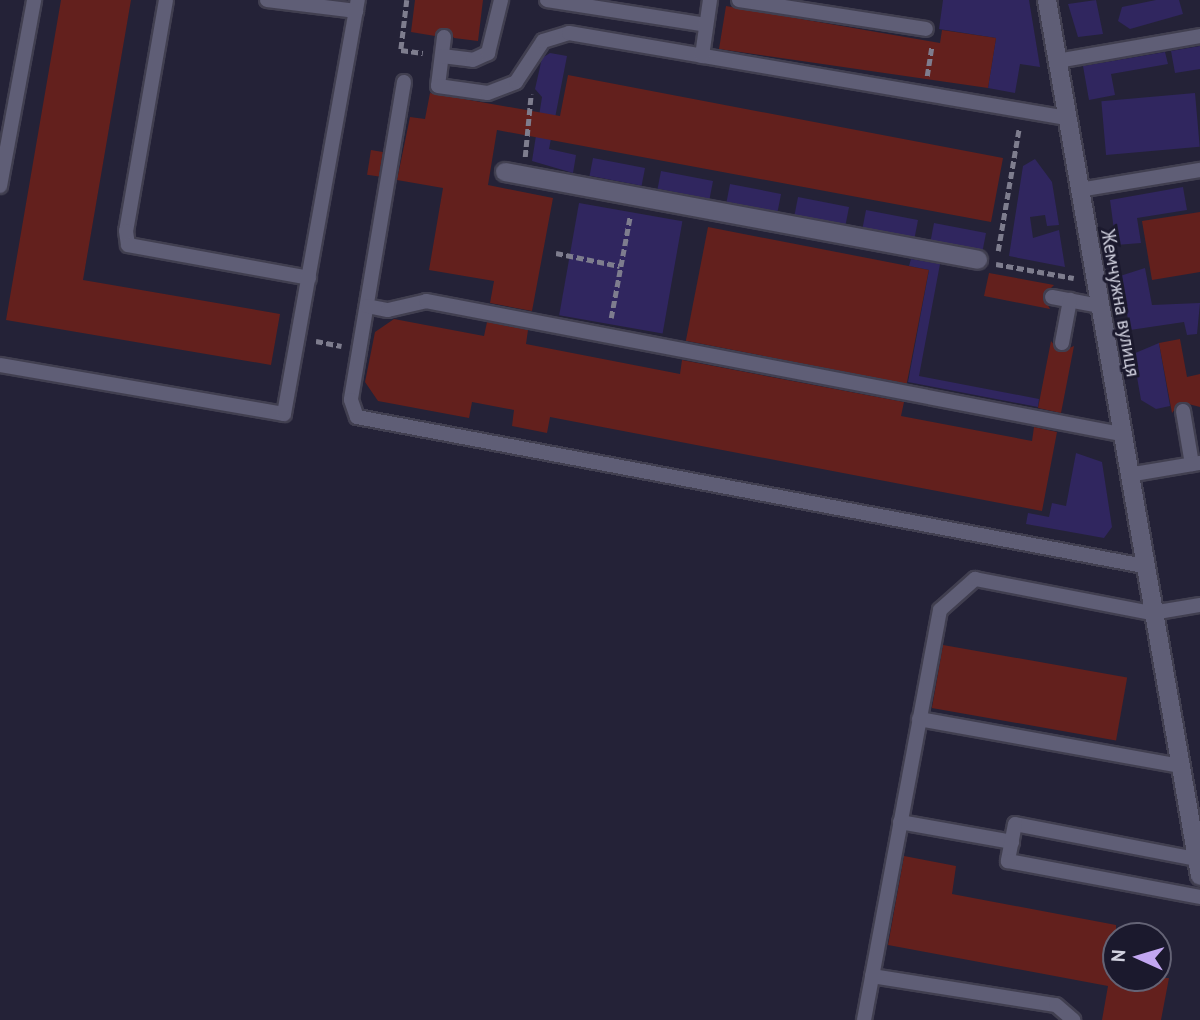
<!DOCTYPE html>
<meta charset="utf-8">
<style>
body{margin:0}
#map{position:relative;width:1200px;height:1020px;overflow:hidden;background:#242237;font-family:"PT Sans",sans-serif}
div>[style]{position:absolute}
.green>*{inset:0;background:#30265f;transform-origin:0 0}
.building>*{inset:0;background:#63201d;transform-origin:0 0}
.path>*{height:4.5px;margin-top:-2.25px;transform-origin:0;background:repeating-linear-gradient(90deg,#7e7d8e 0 7px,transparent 0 10.5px)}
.roads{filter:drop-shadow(2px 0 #413f50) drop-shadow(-2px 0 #413f50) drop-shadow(0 2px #413f50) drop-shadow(0 -2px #413f50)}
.service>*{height:14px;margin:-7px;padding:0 7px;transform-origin:7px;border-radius:7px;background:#5f5e76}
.minor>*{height:18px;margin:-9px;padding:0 9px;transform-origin:9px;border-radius:9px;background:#5f5e76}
span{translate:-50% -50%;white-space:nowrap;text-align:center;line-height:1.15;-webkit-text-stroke:6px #1b192d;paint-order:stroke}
.street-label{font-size:19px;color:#d2d2e0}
.north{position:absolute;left:1102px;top:922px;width:70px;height:70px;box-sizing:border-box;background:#1b192d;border:2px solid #646375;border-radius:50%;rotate:274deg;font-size:19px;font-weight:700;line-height:28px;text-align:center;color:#d2d2e0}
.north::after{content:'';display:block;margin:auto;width:24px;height:32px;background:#c3a7f2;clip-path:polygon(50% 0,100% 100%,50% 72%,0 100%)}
</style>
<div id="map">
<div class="green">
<div style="clip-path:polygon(943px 0,1029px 0,1040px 67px,1020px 64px,1015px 93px,988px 88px,996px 38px,939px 29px)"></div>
<div style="clip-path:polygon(1096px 0,1103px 34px,1078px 37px,1068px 4px)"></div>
<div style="clip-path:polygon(1156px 0,1179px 0,1183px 14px,1130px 29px,1118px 21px,1122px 7px)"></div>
<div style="clip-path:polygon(1200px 46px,1200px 69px,1175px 73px,1171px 51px)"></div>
<div style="clip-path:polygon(1165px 52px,1168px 64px,1111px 74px,1115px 95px,1089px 100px,1083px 66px)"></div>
<div style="clip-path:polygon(550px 53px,567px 56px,549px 149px,576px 155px,573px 173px,532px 161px,542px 97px,535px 89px,542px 58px)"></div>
<div style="left:1195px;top:93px;width:54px;height:94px;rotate:85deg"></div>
<div style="left:593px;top:158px;width:53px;height:18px;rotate:11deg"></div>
<div style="clip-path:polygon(1035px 159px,1052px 182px,1059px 225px,1047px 226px,1045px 215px,1030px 217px,1033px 238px,1059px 230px,1065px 267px,1009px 256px,1023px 166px)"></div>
<div style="left:661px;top:171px;width:53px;height:18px;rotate:11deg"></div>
<div style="left:730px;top:184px;width:52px;height:18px;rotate:11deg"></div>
<div style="clip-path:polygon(1183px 187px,1187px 210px,1137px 218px,1141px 243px,1116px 245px,1110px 200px)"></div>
<div style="left:798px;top:197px;width:52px;height:18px;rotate:11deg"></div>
<div style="left:579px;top:203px;width:105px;height:114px;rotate:10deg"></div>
<div style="left:866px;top:210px;width:53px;height:18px;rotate:11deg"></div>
<div style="left:934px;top:223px;width:53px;height:18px;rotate:11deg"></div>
<div style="clip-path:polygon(911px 259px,940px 264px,919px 376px,1039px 399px,1038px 407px,908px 382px,929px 270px,909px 266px)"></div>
<div style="clip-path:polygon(1145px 268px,1152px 305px,1200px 303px,1197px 334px,1187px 335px,1184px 322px,1130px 330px,1120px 276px)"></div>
<div style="clip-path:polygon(1159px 343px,1170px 406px,1156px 409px,1141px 400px,1133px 354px)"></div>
<div style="clip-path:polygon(1076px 453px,1102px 462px,1112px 527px,1104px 538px,1026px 524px,1028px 513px,1049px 517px,1052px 503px,1066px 506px)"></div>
</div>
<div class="building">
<div style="clip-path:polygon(61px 0,131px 0,83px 280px,280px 314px,271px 365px,6px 320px)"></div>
<div style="clip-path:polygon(415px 0,483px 0,478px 41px,454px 38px,446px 28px,435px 36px,411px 32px)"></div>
<div style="clip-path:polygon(726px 6px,940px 43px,942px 30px,996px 38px,988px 88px,719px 49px)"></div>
<div style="clip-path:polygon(568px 75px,1003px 158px,991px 222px,497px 130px,488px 185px,553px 198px,532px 311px,490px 303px,494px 281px,429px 270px,443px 188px,397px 180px,410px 117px,425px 119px,430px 93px,560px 116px)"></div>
<div style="left:371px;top:150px;width:12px;height:25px;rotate:9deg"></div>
<div style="clip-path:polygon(1200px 212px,1200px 272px,1152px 280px,1142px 221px)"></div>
<div style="left:708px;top:227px;width:225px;height:116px;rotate:11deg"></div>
<div style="clip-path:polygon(989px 273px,1054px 285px,1043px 296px,1050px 309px,984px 296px)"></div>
<div style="clip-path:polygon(394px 319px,484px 336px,487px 322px,528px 330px,526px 344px,680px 374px,682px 360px,904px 402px,901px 416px,1032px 441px,1034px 427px,1057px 432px,1042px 511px,550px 417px,547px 433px,512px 426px,514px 410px,472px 402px,469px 418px,378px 401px,365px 382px,375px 332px)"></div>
<div style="clip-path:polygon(1180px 339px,1187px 377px,1200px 374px,1200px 407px,1181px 402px,1172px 413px,1159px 343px)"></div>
<div style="clip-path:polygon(1051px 341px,1060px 352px,1074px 346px,1061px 413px,1038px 408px)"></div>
<div style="left:943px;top:645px;width:187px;height:64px;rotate:10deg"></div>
<div style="clip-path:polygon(904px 856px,956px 866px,952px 894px,1116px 925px,1116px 978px,1169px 978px,1161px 1020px,1102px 1020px,1108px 986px,888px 945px)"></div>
</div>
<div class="path">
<div style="left:407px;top:0;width:50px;rotate:96.8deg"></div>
<div style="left:401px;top:50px;width:22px;rotate:8deg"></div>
<div style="left:927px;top:76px;width:30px;rotate:-81deg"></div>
<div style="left:525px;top:157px;width:63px;rotate:-84.6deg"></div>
<div style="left:998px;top:251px;width:125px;rotate:-80.3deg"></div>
<div style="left:556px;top:253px;width:65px;rotate:11.5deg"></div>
<div style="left:996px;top:264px;width:79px;rotate:10.2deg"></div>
<div style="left:611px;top:318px;width:104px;rotate:-79.4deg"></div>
<div style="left:316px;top:341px;width:26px;rotate:11deg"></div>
</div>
<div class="roads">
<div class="service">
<div style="left:166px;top:0;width:234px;rotate:99.8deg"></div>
<div style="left:126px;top:231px;width:14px;rotate:82deg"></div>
<div style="left:128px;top:245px;width:184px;rotate:10.3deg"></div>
<div style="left:267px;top:0;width:90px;rotate:7deg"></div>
<div style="left:547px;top:0;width:161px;rotate:8.9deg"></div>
<div style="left:739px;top:0;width:189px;rotate:8.8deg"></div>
<div style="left:444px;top:37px;width:49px;rotate:97deg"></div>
<div style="left:438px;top:86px;width:50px;rotate:8deg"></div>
<div style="left:488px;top:93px;width:30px;rotate:-21deg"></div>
<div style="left:516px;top:82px;width:49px;rotate:-56.6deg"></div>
<div style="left:543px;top:41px;width:27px;rotate:-17deg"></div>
<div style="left:569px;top:33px;width:505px;rotate:9.69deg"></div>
<div style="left:442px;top:56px;width:31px;rotate:7deg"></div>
<div style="left:473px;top:60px;width:17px;rotate:-25deg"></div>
<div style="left:488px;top:53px;width:55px;rotate:-76.2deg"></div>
<div style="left:702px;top:56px;width:57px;rotate:-81.9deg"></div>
<div style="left:1057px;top:61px;width:145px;rotate:-9.9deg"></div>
<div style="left:404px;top:82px;width:322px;rotate:99.5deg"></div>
<div style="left:351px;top:400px;width:18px;rotate:71deg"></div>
<div style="left:357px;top:417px;width:801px;rotate:10.72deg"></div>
<div style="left:0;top:186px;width:189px;rotate:-79.6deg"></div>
<div style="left:1079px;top:190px;width:123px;rotate:-9.4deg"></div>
<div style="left:1052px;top:297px;width:48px;rotate:10.8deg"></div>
<div style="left:367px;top:306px;width:21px;rotate:11deg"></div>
<div style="left:388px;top:310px;width:39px;rotate:-13deg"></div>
<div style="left:426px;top:301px;width:708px;rotate:10.83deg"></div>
<div style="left:1062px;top:343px;width:44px;rotate:-79.5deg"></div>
<div style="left:0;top:365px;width:288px;rotate:9.8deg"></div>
<div style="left:284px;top:414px;width:421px;rotate:-79.9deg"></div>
<div style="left:1183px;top:411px;width:54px;rotate:80.4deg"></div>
<div style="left:1128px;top:475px;width:73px;rotate:-9.5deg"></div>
<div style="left:919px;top:719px;width:265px;rotate:10.2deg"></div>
<div style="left:900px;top:822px;width:114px;rotate:10.1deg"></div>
<div style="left:1196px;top:859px;width:184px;rotate:-169.1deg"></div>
<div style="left:1015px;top:824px;width:38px;rotate:101deg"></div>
<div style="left:1008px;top:861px;width:195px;rotate:10.6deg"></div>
<div style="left:872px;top:976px;width:186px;rotate:9deg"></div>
<div style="left:1056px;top:1005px;width:23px;rotate:41deg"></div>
<div style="left:864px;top:1020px;width:417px;rotate:-79.5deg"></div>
<div style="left:940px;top:610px;width:47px;rotate:-41.5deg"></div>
<div style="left:975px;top:579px;width:180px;rotate:10.9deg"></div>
<div style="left:1152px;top:613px;width:49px;rotate:-9.5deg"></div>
</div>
<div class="minor">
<div style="left:1047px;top:0;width:889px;rotate:80.09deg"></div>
<div style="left:505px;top:172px;width:481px;rotate:10.5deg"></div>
</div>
</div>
<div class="street-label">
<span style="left:1120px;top:303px;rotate:80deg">Жемчужна вулиця</span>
</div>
<div class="north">N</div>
</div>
